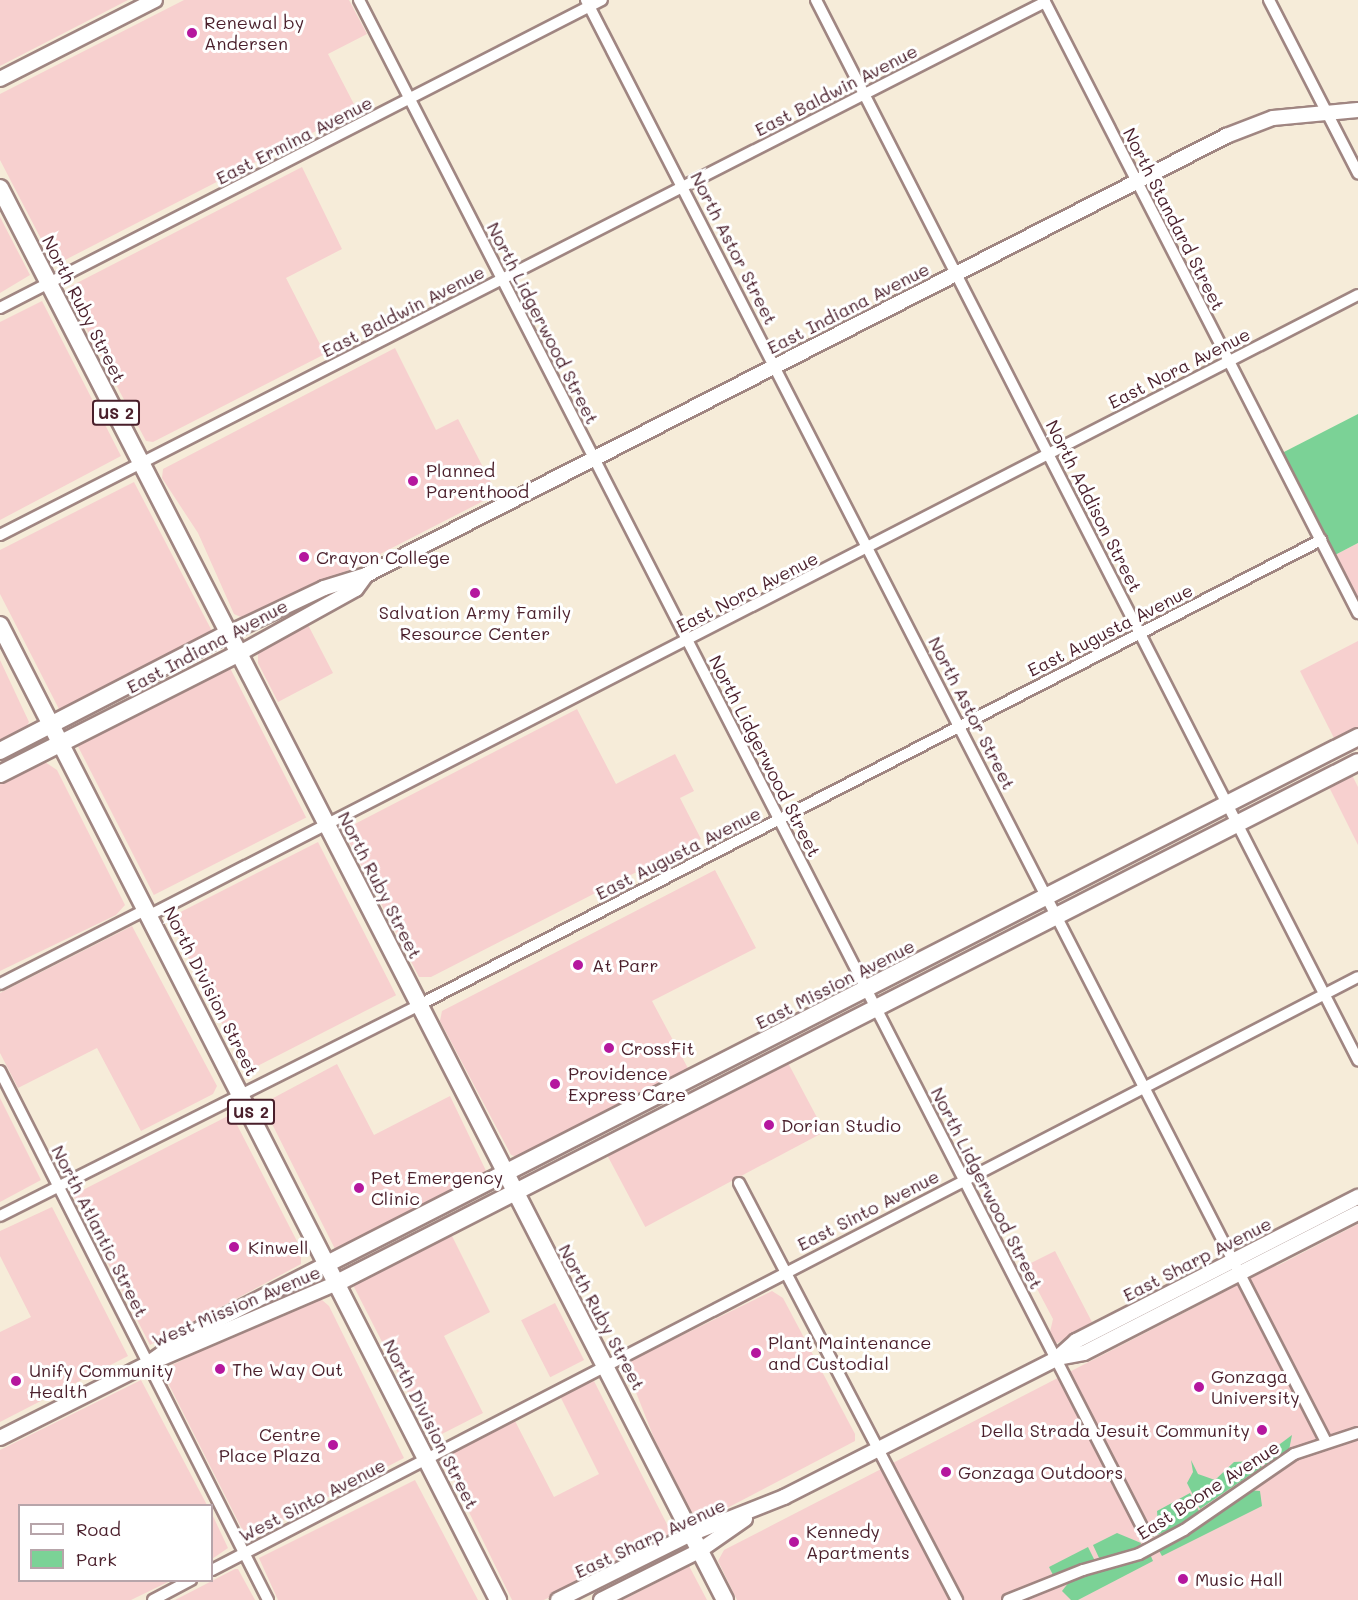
<!DOCTYPE html>
<style>
body{margin:0}
#map{position:relative;width:1358px;height:1600px;overflow:hidden;background:#f6ecd9;font-family:Mali,sans-serif}
div>[style]{position:absolute}
.built>*{inset:0;background:#f7d0cf;transform-origin:0 0}
.green>*{inset:0;background:#7bd296}
.roads{filter:drop-shadow(2px 0 #a08682) drop-shadow(-2px 0 #a08682) drop-shadow(0 2px #a08682) drop-shadow(0 -2px #a08682)}
.street>*{height:10px;margin:-5px;padding:0 5px;transform-origin:5px;border-radius:5px;background:#fff}
.secondary>*{height:14px;margin:-7px;padding:0 7px;transform-origin:7px;border-radius:7px;background:#fff}
.primary>*{height:16px;margin:-8px;padding:0 8px;transform-origin:8px;border-radius:8px;background:#fff}
.dots>*{width:16px;height:16px;translate:-50% -50%;box-sizing:border-box;border:3px solid #fff;border-radius:50%}
span{translate:-50% -50%;white-space:nowrap;text-align:center;line-height:1.15;-webkit-text-stroke:6px #fff;paint-order:stroke}
.shield-label span{padding:2px 4px;background:#fff;border:2px solid;border-radius:4px;-webkit-text-stroke-width:0}
.shield-label{font-size:16px;color:#4a1f2b;font-weight:700}
.poi-label{font-size:18px;color:#4a1f2b}
.left{translate:0 -50%;text-align:left}
.right{translate:-100% -50%;text-align:right}
.street-label{font-size:18px;color:#4a1f2b}
.legend{position:absolute;left:18px;top:1504px;width:195px;height:78px;box-sizing:border-box;background:#fff;border:2px solid #b7a5aa;margin:0;padding:8px 10px;list-style:none;font-size:18px;color:#4a1f2b}
.legend li{display:flex;align-items:center;gap:12px;height:30px}
.legend b{width:30px;border:2px solid #b7a5aa}
</style>
<div id="map">
<div class="built">
<div style="clip-path:polygon(0 0,128px 0,0 66px)"></div>
<div style="clip-path:polygon(184px 0,349px 0,367px 34px,328px 54px,357px 110px,63px 261px,52px 260px,0 160px,0 94px)"></div>
<div style="clip-path:polygon(302px 167px,342px 249px,286px 278px,325px 354px,153px 442px,146px 441px,70px 298px,71px 286px)"></div>
<div style="clip-path:polygon(0 217px,30px 275px,0 293px)"></div>
<div style="clip-path:polygon(42px 301px,121px 456px,0 520px,0 322px)"></div>
<div style="clip-path:polygon(395px 348px,436px 430px,458px 419px,497px 494px,349px 570px,243px 618px,234px 614px,198px 533px,162px 478px,163px 469px)"></div>
<div style="clip-path:polygon(134px 482px,213px 633px,60px 711px,0 594px,0 550px)"></div>
<div style="clip-path:polygon(1358px 543px,1358px 600px,1335px 555px)"></div>
<div style="clip-path:polygon(307px 623px,333px 673px,278px 702px,258px 663px,258px 654px,263px 648px)"></div>
<div style="clip-path:polygon(1358px 641px,1358px 730px,1336px 742px,1300px 671px)"></div>
<div style="clip-path:polygon(0 660px,29px 722px,24px 731px,0 744px)"></div>
<div style="left:229px;top:666px;width:170px;height:171px;rotate:63deg"></div>
<div style="clip-path:polygon(577px 709px,616px 784px,675px 754px,694px 791px,680px 798px,701px 839px,431px 977px,419px 977px,346px 836px,347px 828px)"></div>
<div style="clip-path:polygon(45px 762px,57px 770px,125px 905px,116px 915px,0 971px,0 781px)"></div>
<div style="clip-path:polygon(1351px 773px,1358px 787px,1358px 845px,1328px 785px)"></div>
<div style="left:318px;top:842px;width:172px;height:168px;rotate:63deg"></div>
<div style="clip-path:polygon(715px 870px,756px 948px,652px 1001px,690px 1072px,521px 1158px,511px 1155px,440px 1021px,442px 1011px)"></div>
<div style="clip-path:polygon(132px 926px,217px 1086px,213px 1094px,141px 1131px,97px 1048px,18px 1088px,0 1053px,0 993px)"></div>
<div style="left:787px;top:1061px;width:80px;height:203px;rotate:62deg"></div>
<div style="clip-path:polygon(337px 1064px,374px 1135px,450px 1096px,488px 1175px,335px 1249px,262px 1104px)"></div>
<div style="clip-path:polygon(0 1098px,41px 1180px,0 1202px)"></div>
<div style="clip-path:polygon(228px 1116px,234px 1119px,301px 1249px,301px 1264px,150px 1345px,73px 1195px)"></div>
<div style="clip-path:polygon(52px 1207px,128px 1356px,0 1422px,0 1332px,31px 1317px,0 1256px,0 1231px)"></div>
<div style="clip-path:polygon(1358px 1224px,1358px 1600px,737px 1600px,718px 1561px,724px 1550px,1211px 1299px,1217px 1292px,1266px 1267px,1277px 1266px)"></div>
<div style="clip-path:polygon(450px 1232px,490px 1312px,444px 1336px,483px 1413px,436px 1437px,429px 1434px,352px 1283px)"></div>
<div style="clip-path:polygon(1055px 1251px,1092px 1322px,1056px 1344px,1050px 1332px,1053px 1319px,1025px 1266px)"></div>
<div style="clip-path:polygon(772px 1291px,783px 1298px,855px 1434px,855px 1441px,708px 1518px,699px 1518px,691px 1511px,654px 1438px,626px 1367px,632px 1360px)"></div>
<div style="clip-path:polygon(322px 1300px,329px 1306px,404px 1458px,247px 1539px,163px 1373px,168px 1367px,246px 1329px,311px 1301px)"></div>
<div style="left:555px;top:1303px;width:64px;height:38px;rotate:63deg"></div>
<div style="clip-path:polygon(141px 1380px,207px 1505px,20px 1506px,20px 1580px,170px 1581px,131px 1600px,0 1600px,0 1450px)"></div>
<div style="clip-path:polygon(594px 1381px,673px 1536px,544px 1600px,512px 1600px,443px 1459px,514px 1419px,554px 1497px,599px 1474px,560px 1396px)"></div>
<div style="clip-path:polygon(415px 1480px,478px 1600px,278px 1600px,259px 1558px)"></div>
<div style="clip-path:polygon(212px 1514px,228px 1548px,212px 1559px)"></div>
<div style="clip-path:polygon(688px 1564px,707px 1600px,623px 1600px,662px 1580px,666px 1573px)"></div>
<div style="clip-path:polygon(238px 1569px,255px 1600px,175px 1600px,235px 1569px)"></div>
</div>
<div class="green">
<div style="clip-path:polygon(1358px 414px,1358px 543px,1335px 555px,1282px 453px)"></div>
<div style="clip-path:polygon(1292px 1435px,1289px 1450px,1265px 1465px,1260px 1459px)"></div>
<div style="clip-path:polygon(1191px 1460px,1198px 1474px,1215px 1480px,1234px 1462px,1256px 1461px,1262px 1467px,1200px 1509px,1187px 1483px,1193px 1472px)"></div>
<div style="clip-path:polygon(1246px 1490px,1260px 1491px,1262px 1506px,1162px 1556px,1158px 1549px)"></div>
<div style="clip-path:polygon(1190px 1493px,1199px 1511px,1174px 1528px,1152px 1537px,1158px 1524px,1157px 1511px)"></div>
<div style="clip-path:polygon(1117px 1533px,1141px 1543px,1140px 1546px,1100px 1560px,1093px 1545px)"></div>
<div style="clip-path:polygon(1088px 1547px,1095px 1561px,1054px 1577px,1049px 1567px)"></div>
<div style="clip-path:polygon(1150px 1554px,1153px 1561px,1078px 1600px,1071px 1600px,1062px 1591px,1069px 1582px,1081px 1576px)"></div>
</div>
<div class="roads">
<div class="street">
<div style="left:359px;top:0;width:1716px;rotate:62.85deg"></div>
<div style="left:586px;top:0;width:1621px;rotate:62.83deg"></div>
<div style="left:816px;top:0;width:1191px;rotate:62.92deg"></div>
<div style="left:1044px;top:0;width:689px;rotate:62.88deg"></div>
<div style="left:1269px;top:0;width:195px;rotate:62.8deg"></div>
<div style="left:0;top:308px;width:676px;rotate:-27.1deg"></div>
<div style="left:0;top:535px;width:1173px;rotate:-27.02deg"></div>
<div style="left:150px;top:915px;width:1358px;rotate:-27.17deg"></div>
<div style="left:0;top:984px;width:165px;rotate:-27deg"></div>
<div style="left:0;top:1071px;width:593px;rotate:63.13deg"></div>
<div style="left:739px;top:1183px;width:471px;rotate:62.4deg"></div>
<div style="left:0;top:1216px;width:469px;rotate:-26.7deg"></div>
<div style="left:419px;top:1005px;width:1015px;rotate:-27.27deg"></div>
<div style="left:212px;top:1570px;width:1290px;rotate:-27.36deg"></div>
<div style="left:153px;top:1600px;width:43px;rotate:-27.8deg"></div>
<div style="left:1008px;top:1600px;width:81px;rotate:-21.8deg"></div>
<div style="left:1083px;top:1570px;width:58px;rotate:-15.9deg"></div>
<div style="left:1139px;top:1554px;width:51px;rotate:-28.1deg"></div>
<div style="left:1184px;top:1530px;width:134px;rotate:-34.6deg"></div>
<div style="left:1294px;top:1454px;width:67px;rotate:-18.2deg"></div>
</div>
<div class="secondary">
<div style="left:0;top:79px;width:174px;rotate:-27deg"></div>
<div style="left:229px;top:633px;width:105px;rotate:-25.3deg"></div>
<div style="left:324px;top:588px;width:44px;rotate:-17.2deg"></div>
<div style="left:366px;top:575px;width:966px;rotate:-27.04deg"></div>
<div style="left:1226px;top:136px;width:50px;rotate:-21deg"></div>
<div style="left:1273px;top:118px;width:85px;rotate:-5.4deg"></div>
<div style="left:240px;top:653px;width:132px;rotate:-28.9deg"></div>
<div style="left:356px;top:589px;width:17px;rotate:-54deg"></div>
<div style="left:162px;top:1358px;width:190px;rotate:-23.2deg"></div>
<div style="left:1058px;top:1358px;width:26px;rotate:-11deg"></div>
<div style="left:1084px;top:1353px;width:308px;rotate:-27.1deg"></div>
<div style="left:0;top:1438px;width:167px;rotate:-26.7deg"></div>
<div style="left:149px;top:1363px;width:48px;rotate:-35.7deg"></div>
<div style="left:188px;top:1335px;width:156px;rotate:-27.1deg"></div>
<div style="left:558px;top:1600px;width:148px;rotate:-26.4deg"></div>
<div style="left:691px;top:1534px;width:100px;rotate:-21.7deg"></div>
<div style="left:784px;top:1497px;width:305px;rotate:-26.9deg"></div>
<div style="left:1056px;top:1359px;width:27px;rotate:-42deg"></div>
<div style="left:1076px;top:1341px;width:317px;rotate:-27.1deg"></div>
<div style="left:601px;top:1600px;width:110px;rotate:-26.6deg"></div>
<div style="left:699px;top:1551px;width:56px;rotate:-34.8deg"></div>
</div>
<div class="primary">
<div style="left:0;top:188px;width:1587px;rotate:62.82deg"></div>
<div style="left:0;top:625px;width:1095px;rotate:62.94deg"></div>
<div style="left:0;top:751px;width:258px;rotate:-27.3deg"></div>
<div style="left:0;top:774px;width:269px;rotate:-26.8deg"></div>
<div style="left:327px;top:1264px;width:1158px;rotate:-27.07deg"></div>
<div style="left:337px;top:1283px;width:1146px;rotate:-27.03deg"></div>
</div>
</div>
<div class="dots">
<div style="left:192px;top:33px;background:#b5179e"></div>
<div style="left:413px;top:481px;background:#b5179e"></div>
<div style="left:304px;top:557px;background:#b5179e"></div>
<div style="left:475px;top:593px;background:#b5179e"></div>
<div style="left:578px;top:965px;background:#b5179e"></div>
<div style="left:609px;top:1048px;background:#b5179e"></div>
<div style="left:555px;top:1084px;background:#b5179e"></div>
<div style="left:769px;top:1125px;background:#b5179e"></div>
<div style="left:359px;top:1188px;background:#b5179e"></div>
<div style="left:234px;top:1247px;background:#b5179e"></div>
<div style="left:756px;top:1353px;background:#b5179e"></div>
<div style="left:220px;top:1369px;background:#b5179e"></div>
<div style="left:16px;top:1381px;background:#b5179e"></div>
<div style="left:1199px;top:1387px;background:#b5179e"></div>
<div style="left:1262px;top:1430px;background:#b5179e"></div>
<div style="left:333px;top:1445px;background:#b5179e"></div>
<div style="left:946px;top:1472px;background:#b5179e"></div>
<div style="left:794px;top:1542px;background:#b5179e"></div>
<div style="left:1183px;top:1579px;background:#b5179e"></div>
</div>
<div class="shield-label">
<span style="left:116px;top:413px">US 2</span>
<span style="left:251px;top:1112px">US 2</span>
</div>
<div class="poi-label">
<span class="left" style="left:204px;top:33px">Renewal by<br>Andersen</span>
<span class="left" style="left:426px;top:481px">Planned<br>Parenthood</span>
<span class="left" style="left:316px;top:557px">Crayon College</span>
<span style="left:475px;top:623px">Salvation Army Family<br>Resource Center</span>
<span class="left" style="left:592px;top:965px">At Parr</span>
<span class="left" style="left:621px;top:1048px">CrossFit</span>
<span class="left" style="left:568px;top:1084px">Providence<br>Express Care</span>
<span class="left" style="left:781px;top:1125px">Dorian Studio</span>
<span class="left" style="left:371px;top:1188px">Pet Emergency<br>Clinic</span>
<span class="left" style="left:248px;top:1247px">Kinwell</span>
<span class="left" style="left:768px;top:1353px">Plant Maintenance<br>and Custodial</span>
<span class="left" style="left:232px;top:1369px">The Way Out</span>
<span class="left" style="left:29px;top:1381px">Unify Community<br>Health</span>
<span class="left" style="left:1211px;top:1387px">Gonzaga<br>University</span>
<span class="right" style="left:1250px;top:1430px">Della Strada Jesuit Community</span>
<span class="right" style="left:321px;top:1445px">Centre<br>Place Plaza</span>
<span class="left" style="left:958px;top:1472px">Gonzaga Outdoors</span>
<span class="left" style="left:806px;top:1542px">Kennedy<br>Apartments</span>
<span class="left" style="left:1195px;top:1579px">Music Hall</span>
</div>
<div class="street-label">
<span style="left:836px;top:90px;rotate:-27deg">East Baldwin Avenue</span>
<span style="left:294px;top:140px;rotate:-27deg">East Ermina Avenue</span>
<span style="left:1174px;top:219px;rotate:63deg">North Standard Street</span>
<span style="left:734px;top:248px;rotate:63deg">North Astor Street</span>
<span style="left:848px;top:308px;rotate:-27deg">East Indiana Avenue</span>
<span style="left:84px;top:309px;rotate:63deg">North Ruby Street</span>
<span style="left:403px;top:311px;rotate:-27deg">East Baldwin Avenue</span>
<span style="left:543px;top:323px;rotate:63deg">North Lidgerwood Street</span>
<span style="left:1179px;top:368px;rotate:-27deg">East Nora Avenue</span>
<span style="left:1094px;top:506px;rotate:63deg">North Addison Street</span>
<span style="left:747px;top:592px;rotate:-27deg">East Nora Avenue</span>
<span style="left:1110px;top:630px;rotate:-27deg">East Augusta Avenue</span>
<span style="left:207px;top:646px;rotate:-28deg">East Indiana Avenue</span>
<span style="left:972px;top:713px;rotate:63deg">North Astor Street</span>
<span style="left:765px;top:756px;rotate:63deg">North Lidgerwood Street</span>
<span style="left:678px;top:853px;rotate:-27deg">East Augusta Avenue</span>
<span style="left:380px;top:885px;rotate:63deg">North Ruby Street</span>
<span style="left:835px;top:984px;rotate:-27deg">East Mission Avenue</span>
<span style="left:211px;top:991px;rotate:63deg">North Division Street</span>
<span style="left:987px;top:1188px;rotate:63deg">North Lidgerwood Street</span>
<span style="left:868px;top:1210px;rotate:-27deg">East Sinto Avenue</span>
<span style="left:100px;top:1231px;rotate:63deg">North Atlantic Street</span>
<span style="left:1197px;top:1259px;rotate:-27deg">East Sharp Avenue</span>
<span style="left:236px;top:1306px;rotate:-23deg">West Mission Avenue</span>
<span style="left:602px;top:1317px;rotate:62deg">North Ruby Street</span>
<span style="left:431px;top:1424px;rotate:63deg">North Division Street</span>
<span style="left:1208px;top:1490px;rotate:-33deg">East Boone Avenue</span>
<span style="left:312px;top:1500px;rotate:-27deg">West Sinto Avenue</span>
<span style="left:650px;top:1538px;rotate:-25deg">East Sharp Avenue</span>
</div>
<ul class="legend">
<li><b style="height:8px;background:#fff"></b>Road</li>
<li><b style="height:16px;background:#7bd296"></b>Park</li>
</ul>
</div>
